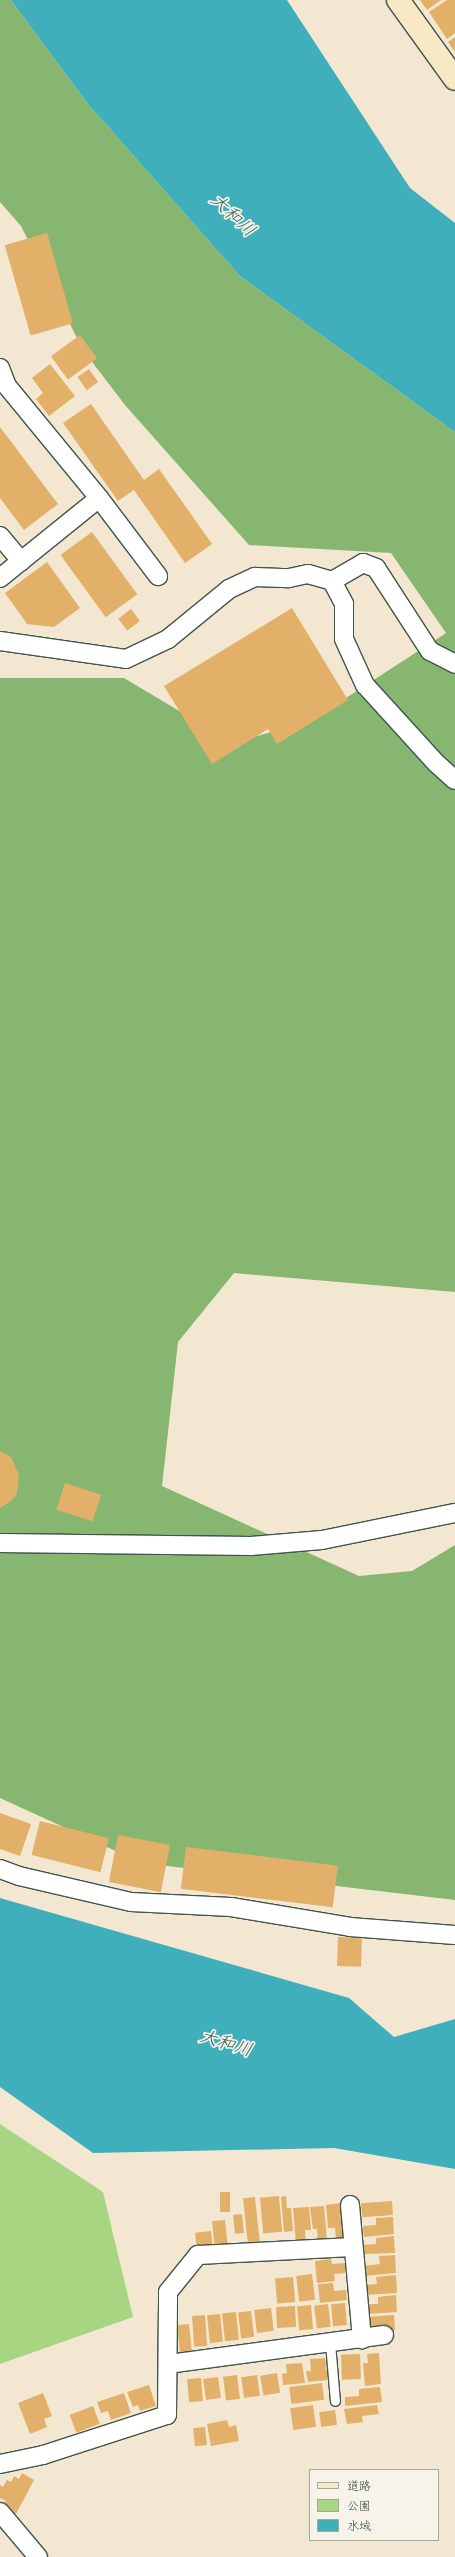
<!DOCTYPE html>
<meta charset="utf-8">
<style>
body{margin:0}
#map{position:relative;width:455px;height:2557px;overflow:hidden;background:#f4e7d1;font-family:Caveat,"Klee One",sans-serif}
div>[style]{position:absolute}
.green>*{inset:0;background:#a8d582}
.forest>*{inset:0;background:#86b670}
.water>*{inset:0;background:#40afbc}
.building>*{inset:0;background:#e3b069;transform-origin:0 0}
.roads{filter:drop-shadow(1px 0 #3f564c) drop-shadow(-1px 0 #3f564c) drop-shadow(0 1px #3f564c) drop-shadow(0 -1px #3f564c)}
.service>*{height:9px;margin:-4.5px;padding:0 4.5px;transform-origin:4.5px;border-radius:4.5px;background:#fff}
.minor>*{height:18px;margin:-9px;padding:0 9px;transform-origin:9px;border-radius:9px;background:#fff}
.secondary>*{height:22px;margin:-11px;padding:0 11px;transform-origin:11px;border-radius:11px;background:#f8e8c3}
span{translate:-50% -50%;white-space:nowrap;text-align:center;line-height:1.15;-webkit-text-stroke:3.5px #f7f3e8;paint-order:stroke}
.water-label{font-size:18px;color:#295f5d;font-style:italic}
.legend{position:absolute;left:309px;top:2469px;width:130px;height:72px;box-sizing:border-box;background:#f7f3e8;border:1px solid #a1aaa0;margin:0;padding:5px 7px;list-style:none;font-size:12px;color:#1f3d34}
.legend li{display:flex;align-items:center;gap:8px;height:20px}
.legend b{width:20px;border:1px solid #a1aaa0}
</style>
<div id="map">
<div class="green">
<div style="clip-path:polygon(0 2124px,103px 2192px,133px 2317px,0 2364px)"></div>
</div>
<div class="forest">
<div style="clip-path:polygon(0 0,11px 0,88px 104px,240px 276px,455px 432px,455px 1292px,234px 1273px,178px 1342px,162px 1486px,359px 1576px,412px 1571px,455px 1545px,455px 1900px,142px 1863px,0 1798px,0 678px,124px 678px,233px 743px,312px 720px,446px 633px,391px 553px,249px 545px,125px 405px,83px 350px,21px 226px,0 202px)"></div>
</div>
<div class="water">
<div style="clip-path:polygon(11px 0,287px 0,410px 188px,455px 223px,455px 432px,240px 276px,88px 104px)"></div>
<div style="clip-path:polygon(0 1898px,349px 1998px,394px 2037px,455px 2019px,455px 2169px,334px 2148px,93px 2153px,0 2087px)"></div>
</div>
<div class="building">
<div style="clip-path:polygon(420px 0,441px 0,427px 10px)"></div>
<div style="clip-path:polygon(447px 0,455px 0,455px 33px,447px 39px,429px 12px)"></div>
<div style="clip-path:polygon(455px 37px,455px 52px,448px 42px)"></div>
<div style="left:47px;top:233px;width:94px;height:44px;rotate:74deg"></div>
<div style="left:80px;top:335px;width:29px;height:36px;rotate:54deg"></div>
<div style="clip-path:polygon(50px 364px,75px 396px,49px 416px,36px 399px,43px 393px,32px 378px)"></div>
<div style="left:89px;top:369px;width:16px;height:14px;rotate:55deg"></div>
<div style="clip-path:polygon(91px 404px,144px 480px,159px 469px,212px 544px,185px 563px,134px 490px,118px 501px,63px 423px)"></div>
<div style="clip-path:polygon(0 427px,58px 504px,24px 530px,0 498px)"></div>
<div style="left:92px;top:532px;width:77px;height:39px;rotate:54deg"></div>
<div style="clip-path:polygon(47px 562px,80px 608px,54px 627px,27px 624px,5px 593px)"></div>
<div style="clip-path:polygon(292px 608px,348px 700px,277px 744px,268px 729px,212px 764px,164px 686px)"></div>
<div style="left:131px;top:609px;width:15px;height:16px;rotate:53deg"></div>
<div style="clip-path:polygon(0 1451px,11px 1457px,19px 1475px,17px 1494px,11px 1501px,0 1508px)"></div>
<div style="left:65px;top:1483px;width:38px;height:28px;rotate:18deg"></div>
<div style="clip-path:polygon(0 1813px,31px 1824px,20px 1856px,0 1849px)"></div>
<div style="left:40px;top:1821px;width:71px;height:35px;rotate:14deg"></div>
<div style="left:118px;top:1835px;width:53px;height:48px;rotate:11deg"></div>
<div style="left:186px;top:1847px;width:153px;height:42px;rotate:7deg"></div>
<div style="left:338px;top:1937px;width:24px;height:29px;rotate:2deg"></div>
<div style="left:220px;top:2192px;width:10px;height:20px"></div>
<div style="left:279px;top:2196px;width:36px;height:19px;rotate:85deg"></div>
<div style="clip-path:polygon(286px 2196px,287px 2208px,291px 2208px,293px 2231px,284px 2232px,281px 2197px)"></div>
<div style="left:255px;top:2197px;width:51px;height:12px;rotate:84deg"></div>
<div style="left:392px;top:2201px;width:14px;height:31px;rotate:86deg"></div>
<div style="clip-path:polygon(341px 2203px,345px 2238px,336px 2239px,335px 2228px,328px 2228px,326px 2205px)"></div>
<div style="clip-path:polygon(324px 2206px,327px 2241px,318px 2242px,317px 2229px,313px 2229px,310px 2207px)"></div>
<div style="clip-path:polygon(309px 2207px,311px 2230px,305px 2230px,306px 2242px,296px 2243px,293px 2208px)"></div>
<div style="left:242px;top:2214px;width:19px;height:9px;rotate:84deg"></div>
<div style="clip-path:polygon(393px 2217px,394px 2234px,364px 2237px,363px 2226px,376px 2225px,376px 2218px)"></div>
<div style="left:225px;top:2220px;width:30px;height:13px;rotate:84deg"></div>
<div style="left:211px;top:2231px;width:19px;height:16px;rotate:84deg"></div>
<div style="clip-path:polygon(394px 2236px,395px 2253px,363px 2254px,362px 2245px,376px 2244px,376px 2238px)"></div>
<div style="clip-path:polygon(395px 2255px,396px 2273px,364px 2276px,363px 2266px,380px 2264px,379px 2256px)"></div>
<div style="clip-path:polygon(331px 2259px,332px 2264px,345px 2263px,345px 2273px,334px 2274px,335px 2281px,317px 2283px,315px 2261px)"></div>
<div style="left:312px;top:2274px;width:26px;height:16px;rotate:83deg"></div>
<div style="clip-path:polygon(396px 2275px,397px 2293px,366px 2295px,365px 2285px,377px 2284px,376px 2277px)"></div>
<div style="left:293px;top:2277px;width:25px;height:18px;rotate:85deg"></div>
<div style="clip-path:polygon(333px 2283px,334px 2291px,346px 2290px,347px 2300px,320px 2303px,318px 2284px)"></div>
<div style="clip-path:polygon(396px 2295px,397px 2312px,368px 2314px,367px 2304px,378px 2304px,378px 2297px)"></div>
<div style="left:345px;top:2303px;width:22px;height:14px;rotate:85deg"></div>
<div style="left:328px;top:2304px;width:23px;height:14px;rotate:83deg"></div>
<div style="left:311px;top:2305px;width:24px;height:14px;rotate:85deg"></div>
<div style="left:295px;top:2306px;width:21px;height:19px;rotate:87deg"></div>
<div style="left:271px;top:2308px;width:23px;height:17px;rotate:83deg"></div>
<div style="left:251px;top:2311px;width:26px;height:13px;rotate:83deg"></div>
<div style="left:236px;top:2312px;width:28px;height:14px;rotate:84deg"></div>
<div style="left:220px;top:2314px;width:28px;height:13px;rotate:84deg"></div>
<div style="left:205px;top:2315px;width:31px;height:13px;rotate:86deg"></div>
<div style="left:394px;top:2315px;width:15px;height:28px;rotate:86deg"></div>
<div style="left:189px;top:2324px;width:28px;height:12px;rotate:84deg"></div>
<div style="clip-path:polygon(379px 2353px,381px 2384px,365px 2386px,363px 2363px,368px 2363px,367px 2354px)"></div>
<div style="left:360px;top:2354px;width:25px;height:19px;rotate:88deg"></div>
<div style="clip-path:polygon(325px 2358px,328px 2380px,308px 2382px,306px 2371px,311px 2371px,310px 2359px)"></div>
<div style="clip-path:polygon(302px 2363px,305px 2383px,283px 2385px,282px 2374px,287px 2373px,286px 2364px)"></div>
<div style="left:277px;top:2373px;width:20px;height:17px;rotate:81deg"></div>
<div style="left:237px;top:2375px;width:24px;height:14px;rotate:83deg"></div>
<div style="left:257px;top:2375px;width:21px;height:16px;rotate:82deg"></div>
<div style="left:218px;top:2377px;width:21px;height:15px;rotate:82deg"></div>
<div style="left:201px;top:2378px;width:23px;height:14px;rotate:85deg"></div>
<div style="left:322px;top:2383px;width:17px;height:33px;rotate:83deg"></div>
<div style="clip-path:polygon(149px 2385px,156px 2406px,140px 2411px,138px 2405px,133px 2407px,127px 2392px)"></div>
<div style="clip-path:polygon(380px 2387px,382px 2402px,345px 2406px,345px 2397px,359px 2396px,359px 2389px)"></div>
<div style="clip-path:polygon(43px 2393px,52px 2416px,44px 2419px,47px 2427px,30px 2434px,18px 2403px)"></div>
<div style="clip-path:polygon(124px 2393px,131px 2413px,111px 2420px,108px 2411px,101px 2413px,97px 2402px)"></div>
<div style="left:313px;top:2405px;width:22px;height:23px;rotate:82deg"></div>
<div style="clip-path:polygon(377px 2405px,379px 2414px,362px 2416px,363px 2422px,347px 2424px,344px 2409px)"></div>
<div style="left:93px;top:2406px;width:19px;height:25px;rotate:69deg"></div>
<div style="left:335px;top:2410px;width:15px;height:16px;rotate:82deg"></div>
<div style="clip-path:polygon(227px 2420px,229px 2427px,236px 2425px,239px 2441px,211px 2446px,207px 2424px)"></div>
<div style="left:205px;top:2427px;width:18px;height:12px;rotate:84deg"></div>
<div style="clip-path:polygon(22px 2473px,34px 2480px,16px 2514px,3px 2506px,6px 2501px,0 2498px,0 2485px,3px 2487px,7px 2480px,11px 2482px,14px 2476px,19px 2479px)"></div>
</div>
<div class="roads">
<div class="service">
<div style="left:330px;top:2343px;width:58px;rotate:85.1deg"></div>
</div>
<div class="minor">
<div style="left:0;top:368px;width:19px;rotate:69deg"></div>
<div style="left:7px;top:386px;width:145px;rotate:50.6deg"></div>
<div style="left:99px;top:498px;width:98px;rotate:52.9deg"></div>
<div style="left:0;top:536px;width:33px;rotate:50deg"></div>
<div style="left:0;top:578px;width:127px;rotate:-38.9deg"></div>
<div style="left:332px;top:581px;width:36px;rotate:-30deg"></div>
<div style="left:363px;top:563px;width:14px;rotate:21deg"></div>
<div style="left:376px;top:568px;width:99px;rotate:57deg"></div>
<div style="left:430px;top:651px;width:28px;rotate:27deg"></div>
<div style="left:0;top:641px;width:127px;rotate:8.1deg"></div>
<div style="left:126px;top:659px;width:47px;rotate:-25.5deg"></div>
<div style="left:168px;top:639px;width:79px;rotate:-39.3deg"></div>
<div style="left:229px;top:589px;width:29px;rotate:-25deg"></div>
<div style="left:255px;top:577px;width:34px;rotate:2deg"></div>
<div style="left:289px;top:578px;width:19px;rotate:-12deg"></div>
<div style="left:308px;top:574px;width:25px;rotate:16deg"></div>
<div style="left:332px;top:581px;width:26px;rotate:62deg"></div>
<div style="left:344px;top:604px;width:35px;rotate:90deg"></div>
<div style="left:344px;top:639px;width:51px;rotate:65.5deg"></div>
<div style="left:365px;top:685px;width:105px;rotate:47.7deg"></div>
<div style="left:436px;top:763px;width:25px;rotate:42deg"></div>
<div style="left:0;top:1543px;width:251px;rotate:0.7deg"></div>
<div style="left:251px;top:1546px;width:71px;rotate:-4.8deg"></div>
<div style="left:322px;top:1540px;width:136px;rotate:-11.5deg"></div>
<div style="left:0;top:1869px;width:20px;rotate:20deg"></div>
<div style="left:19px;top:1876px;width:115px;rotate:13.1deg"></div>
<div style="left:131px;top:1902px;width:100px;rotate:2.9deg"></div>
<div style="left:231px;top:1907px;width:121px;rotate:9.5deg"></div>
<div style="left:350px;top:1927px;width:105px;rotate:4.4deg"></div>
<div style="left:350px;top:2205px;width:135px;rotate:84.9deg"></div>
<div style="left:169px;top:2364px;width:217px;rotate:-7.7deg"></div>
<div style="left:0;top:2464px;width:44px;rotate:-11.8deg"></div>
<div style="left:43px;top:2455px;width:130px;rotate:-17.9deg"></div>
<div style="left:167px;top:2415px;width:123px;rotate:-89.5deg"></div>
<div style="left:168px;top:2292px;width:48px;rotate:-51deg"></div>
<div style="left:198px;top:2255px;width:155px;rotate:-3deg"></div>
<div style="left:0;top:2512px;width:59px;rotate:49.8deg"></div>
</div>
<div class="secondary">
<div style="left:398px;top:0;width:97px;rotate:54.2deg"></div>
</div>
</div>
<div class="water-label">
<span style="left:233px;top:215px;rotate:43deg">大和川</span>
<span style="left:226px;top:2043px;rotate:17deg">大和川</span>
</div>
<ul class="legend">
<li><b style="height:5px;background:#f8e8c3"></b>道路</li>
<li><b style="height:11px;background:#a8d582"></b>公園</li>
<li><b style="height:11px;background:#40afbc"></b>水域</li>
</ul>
</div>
